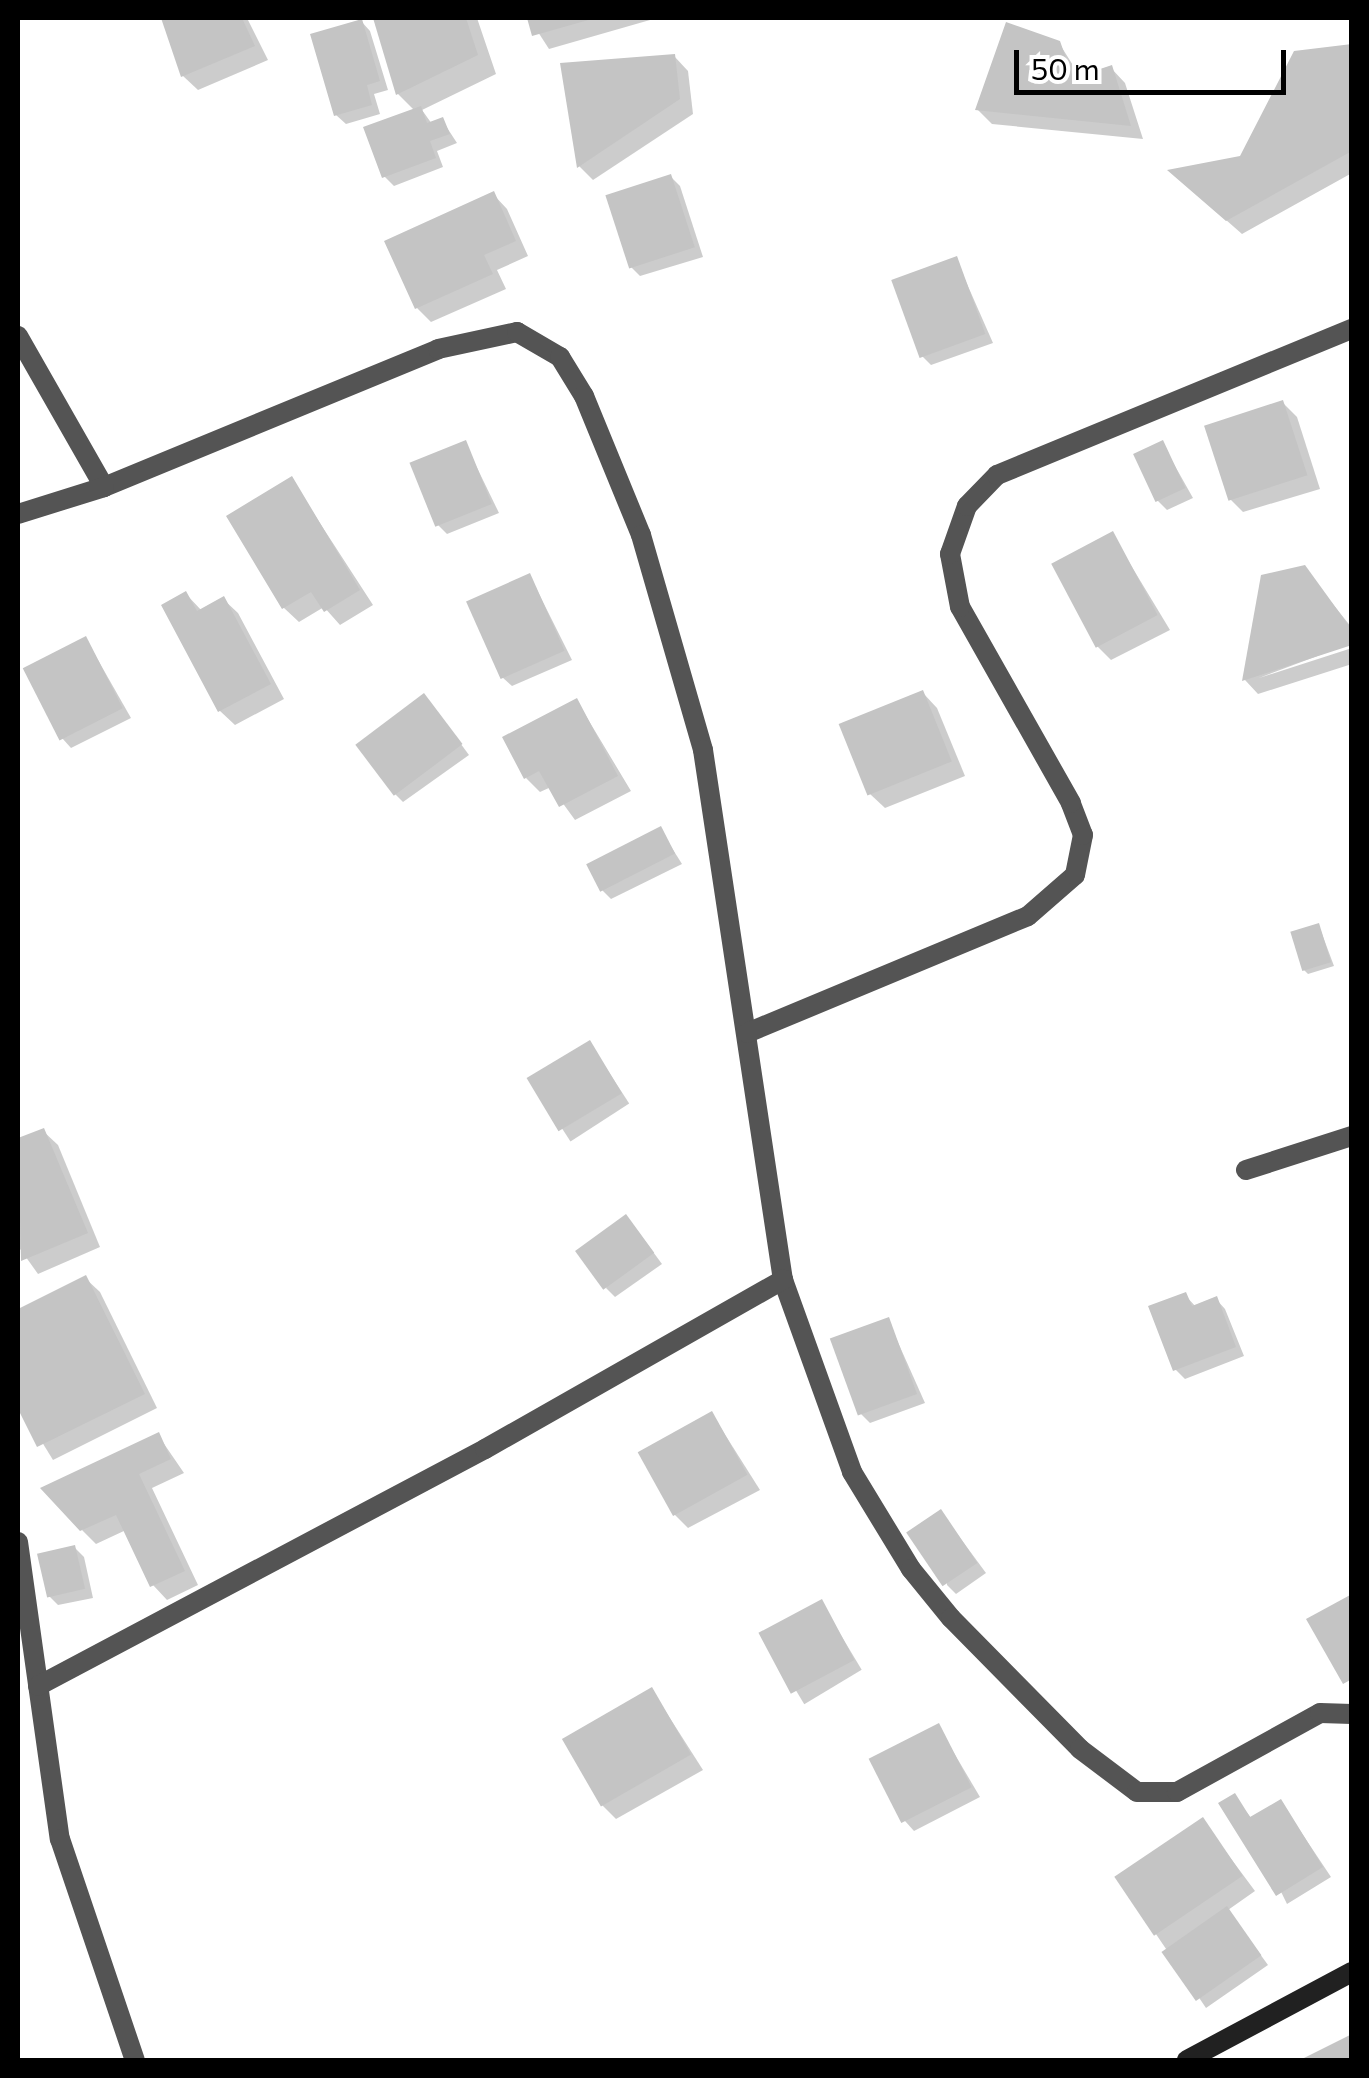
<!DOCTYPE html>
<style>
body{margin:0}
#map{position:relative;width:1369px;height:2078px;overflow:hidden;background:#fff;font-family:Commissioner,sans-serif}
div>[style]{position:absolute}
.shadow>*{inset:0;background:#0003;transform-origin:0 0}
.building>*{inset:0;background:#c4c4c4;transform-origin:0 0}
.street>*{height:20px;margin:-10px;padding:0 10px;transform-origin:10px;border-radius:10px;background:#545454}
.secondary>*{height:20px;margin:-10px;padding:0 10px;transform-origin:10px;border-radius:10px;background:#212121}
span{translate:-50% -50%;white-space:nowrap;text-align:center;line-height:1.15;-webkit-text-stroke:10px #fff;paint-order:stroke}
.frame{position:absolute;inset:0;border:20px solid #000;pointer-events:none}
.scale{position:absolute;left:1014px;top:50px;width:272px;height:45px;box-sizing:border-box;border:5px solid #000;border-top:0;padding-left:12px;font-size:30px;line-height:35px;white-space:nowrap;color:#000;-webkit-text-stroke:8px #fff;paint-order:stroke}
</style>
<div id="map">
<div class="shadow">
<div style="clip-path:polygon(163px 18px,247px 18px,268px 60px,198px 90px,183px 76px)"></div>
<div style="clip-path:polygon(376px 18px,477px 18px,496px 74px,422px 110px,432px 124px,442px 120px,457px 143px,437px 151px,443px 167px,394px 186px,384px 176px,415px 111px,398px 94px)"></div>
<div style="clip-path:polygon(529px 18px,657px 18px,549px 49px)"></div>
<div style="clip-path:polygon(361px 21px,370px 31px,388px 90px,374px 94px,380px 114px,346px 124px,336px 115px)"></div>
<div style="clip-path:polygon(1059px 43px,1081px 78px,1111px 68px,1125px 83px,1143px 139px,992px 124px,978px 110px)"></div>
<div style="clip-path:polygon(1352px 46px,1352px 173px,1242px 234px,1185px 184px,1242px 158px)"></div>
<div style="clip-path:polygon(674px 56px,688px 71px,693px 114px,593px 180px,579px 166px)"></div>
<div style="clip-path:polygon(671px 177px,680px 186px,703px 257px,640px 276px,631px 267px)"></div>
<div style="clip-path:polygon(493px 194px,507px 209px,528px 256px,497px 270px,506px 289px,431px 322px,417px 308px)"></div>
<div style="clip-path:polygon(956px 259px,993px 343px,931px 365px,921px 355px)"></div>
<div style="clip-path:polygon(1283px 403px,1297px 417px,1320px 489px,1243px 512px,1229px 498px)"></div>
<div style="clip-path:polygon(465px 443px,499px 513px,447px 534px,438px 525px)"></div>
<div style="clip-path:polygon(1162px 443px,1193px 498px,1167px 510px,1158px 501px)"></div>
<div style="clip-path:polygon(292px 480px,373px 605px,340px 625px,324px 607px,299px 622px,284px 608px)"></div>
<div style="clip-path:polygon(1112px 534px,1170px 630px,1111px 660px,1097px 646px)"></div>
<div style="clip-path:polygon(1304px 568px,1352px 628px,1352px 643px,1259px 678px,1352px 648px,1352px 664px,1258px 694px,1245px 680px,1263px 577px)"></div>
<div style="clip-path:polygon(530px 576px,572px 660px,512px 686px,502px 677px)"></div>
<div style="clip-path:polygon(186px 594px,202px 611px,223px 599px,238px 613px,284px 699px,235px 725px,220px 711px)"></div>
<div style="clip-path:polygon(86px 639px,131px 718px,71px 748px,62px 738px)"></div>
<div style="clip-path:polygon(923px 693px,937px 708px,965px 776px,885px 808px,870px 794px)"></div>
<div style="clip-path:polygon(577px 701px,631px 791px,575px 820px,551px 787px,540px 792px,526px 778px)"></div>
<div style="clip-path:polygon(433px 706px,469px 755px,403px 802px,394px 793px)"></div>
<div style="clip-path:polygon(660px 829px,682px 864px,611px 899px,602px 890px)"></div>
<div style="clip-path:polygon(1319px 926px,1334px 966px,1308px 974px,1304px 970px)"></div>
<div style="left:590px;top:1043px;width:72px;height:70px;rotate:57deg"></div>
<div style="clip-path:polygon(43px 1131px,58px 1145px,100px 1247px,38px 1274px,18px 1246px,18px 1141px)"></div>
<div style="clip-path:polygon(634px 1226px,662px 1264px,615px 1297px,606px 1288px)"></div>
<div style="clip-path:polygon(85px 1278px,100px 1292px,157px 1408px,53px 1460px,18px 1403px,18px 1312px)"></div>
<div style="clip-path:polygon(1185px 1295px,1196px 1307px,1216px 1299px,1225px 1309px,1244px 1356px,1185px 1379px,1175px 1369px)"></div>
<div style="clip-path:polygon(888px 1320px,925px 1403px,870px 1423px,861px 1414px)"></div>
<div style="clip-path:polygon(712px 1414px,760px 1490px,688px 1528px,674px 1514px)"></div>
<div style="clip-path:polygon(158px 1435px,184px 1473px,152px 1488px,198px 1585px,167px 1600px,153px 1585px,126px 1530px,96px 1544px,82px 1530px)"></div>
<div style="clip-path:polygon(941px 1512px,986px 1573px,956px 1594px,947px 1585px)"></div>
<div style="clip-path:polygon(74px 1547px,84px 1557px,93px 1598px,58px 1605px,49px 1596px)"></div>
<div style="left:821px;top:1602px;width:79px;height:67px;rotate:59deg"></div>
<div style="clip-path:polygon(652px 1690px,703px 1770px,616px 1819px,602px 1805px)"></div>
<div style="clip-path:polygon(938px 1726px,980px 1797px,914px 1831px,905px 1821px)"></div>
<div style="clip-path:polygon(1234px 1796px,1252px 1819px,1281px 1802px,1331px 1877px,1287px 1904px)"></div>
<div style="clip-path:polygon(1203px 1821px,1255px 1891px,1228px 1910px,1268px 1965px,1206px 2008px,1118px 1878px)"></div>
</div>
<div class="building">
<div style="clip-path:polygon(161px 18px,242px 18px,255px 46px,181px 77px)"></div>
<div style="clip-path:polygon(373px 18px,466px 18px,478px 55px,396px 95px)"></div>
<div style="clip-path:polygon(527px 18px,592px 18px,592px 19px,532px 36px)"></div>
<div style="clip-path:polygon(362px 19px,380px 81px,367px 85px,372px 105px,334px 116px,310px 34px)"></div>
<div style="clip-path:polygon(1006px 22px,1060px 41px,1073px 78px,1112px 65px,1131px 126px,975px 110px)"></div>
<div style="clip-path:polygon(1352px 44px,1352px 151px,1226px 221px,1167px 170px,1240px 156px,1294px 51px)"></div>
<div style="clip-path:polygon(675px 54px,680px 99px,577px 168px,560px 63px)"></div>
<div style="clip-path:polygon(421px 106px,427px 123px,443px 117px,450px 134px,430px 141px,436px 158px,382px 178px,363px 127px)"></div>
<div style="left:671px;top:174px;width:77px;height:69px;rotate:72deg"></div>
<div style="clip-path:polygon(494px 191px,516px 241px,484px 255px,493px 274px,415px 309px,384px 241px)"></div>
<div style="left:957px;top:256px;width:83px;height:70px;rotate:70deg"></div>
<div style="left:1283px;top:400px;width:79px;height:83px;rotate:72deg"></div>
<div style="left:466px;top:440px;width:69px;height:61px;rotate:68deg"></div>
<div style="left:1163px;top:440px;width:53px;height:33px;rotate:65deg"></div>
<div style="clip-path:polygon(292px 476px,360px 590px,324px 612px,311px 592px,282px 609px,226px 516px)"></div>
<div style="left:1113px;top:531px;width:95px;height:70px;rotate:62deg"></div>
<div style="clip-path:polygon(1305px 565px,1352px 630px,1352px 645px,1242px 681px,1261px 575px)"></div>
<div style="left:530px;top:573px;width:85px;height:70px;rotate:66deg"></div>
<div style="clip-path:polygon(186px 591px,197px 611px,224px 596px,271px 684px,218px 712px,161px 605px)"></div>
<div style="left:86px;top:636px;width:81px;height:71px;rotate:63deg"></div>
<div style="left:923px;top:690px;width:77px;height:91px;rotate:68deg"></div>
<div style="left:424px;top:693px;width:64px;height:86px;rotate:53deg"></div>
<div style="clip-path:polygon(577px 698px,618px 776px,559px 807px,539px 771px,524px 779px,502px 737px)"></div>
<div style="left:661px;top:826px;width:31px;height:84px;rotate:63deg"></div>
<div style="left:1319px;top:923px;width:41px;height:30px;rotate:73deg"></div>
<div style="left:590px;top:1040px;width:62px;height:74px;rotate:59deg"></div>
<div style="clip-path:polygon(44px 1128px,88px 1233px,21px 1261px,18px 1138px)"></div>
<div style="left:626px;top:1214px;width:48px;height:63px;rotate:54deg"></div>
<div style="clip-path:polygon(86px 1275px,145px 1394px,37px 1447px,18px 1409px,18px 1309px)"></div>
<div style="clip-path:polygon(1186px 1292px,1192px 1306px,1217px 1296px,1236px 1347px,1173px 1371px,1148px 1306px)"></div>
<div style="left:889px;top:1317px;width:82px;height:63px;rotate:70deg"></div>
<div style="left:712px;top:1411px;width:73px;height:85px;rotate:61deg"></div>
<div style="clip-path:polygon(159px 1432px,171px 1459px,139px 1474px,185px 1571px,150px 1587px,116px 1515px,80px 1531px,40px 1488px)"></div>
<div style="left:941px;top:1509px;width:65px;height:42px;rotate:56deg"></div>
<div style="left:75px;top:1545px;width:45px;height:39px;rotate:77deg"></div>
<div style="clip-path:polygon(1352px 1594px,1352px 1679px,1343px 1684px,1306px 1619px)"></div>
<div style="left:822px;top:1599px;width:69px;height:72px;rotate:62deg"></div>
<div style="left:652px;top:1687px;width:78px;height:104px;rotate:60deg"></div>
<div style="left:939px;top:1723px;width:72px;height:79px;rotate:63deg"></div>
<div style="clip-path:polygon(1235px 1793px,1250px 1817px,1281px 1799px,1323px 1867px,1276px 1896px,1218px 1803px)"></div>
<div style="left:1203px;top:1817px;width:71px;height:107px;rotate:56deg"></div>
<div style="left:1227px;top:1906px;width:60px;height:80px;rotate:55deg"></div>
<div style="clip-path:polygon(1352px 2034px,1352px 2060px,1300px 2060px)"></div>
</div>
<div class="street">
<div style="left:18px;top:336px;width:174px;rotate:60.3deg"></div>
<div style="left:104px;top:487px;width:361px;rotate:-22.4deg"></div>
<div style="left:438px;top:349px;width:81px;rotate:-12.1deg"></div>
<div style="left:517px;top:332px;width:50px;rotate:30.2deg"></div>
<div style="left:560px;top:357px;width:46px;rotate:58.4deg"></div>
<div style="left:584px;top:396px;width:150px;rotate:67.7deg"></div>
<div style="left:641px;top:535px;width:224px;rotate:73.9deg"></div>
<div style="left:703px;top:750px;width:536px;rotate:81.42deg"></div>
<div style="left:783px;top:1280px;width:204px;rotate:70.2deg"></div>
<div style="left:852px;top:1472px;width:114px;rotate:58.7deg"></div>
<div style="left:911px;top:1569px;width:63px;rotate:50.8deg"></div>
<div style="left:951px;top:1618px;width:184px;rotate:45.4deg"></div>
<div style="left:1080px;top:1749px;width:71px;rotate:37deg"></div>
<div style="left:1137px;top:1792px;width:40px"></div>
<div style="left:1177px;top:1792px;width:163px;rotate:-28.9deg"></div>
<div style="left:1320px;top:1713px;width:32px;rotate:2deg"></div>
<div style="left:18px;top:514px;width:90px;rotate:-17.4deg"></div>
<div style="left:747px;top:1033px;width:304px;rotate:-22.6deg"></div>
<div style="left:1028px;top:916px;width:62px;rotate:-41.1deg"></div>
<div style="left:1075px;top:875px;width:41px;rotate:-78.7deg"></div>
<div style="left:1083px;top:835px;width:34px;rotate:-111deg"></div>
<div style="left:1071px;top:803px;width:225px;rotate:-119.5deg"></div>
<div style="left:960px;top:607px;width:54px;rotate:-100.7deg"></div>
<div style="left:950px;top:554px;width:51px;rotate:-70.5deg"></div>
<div style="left:967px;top:506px;width:43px;rotate:-45.9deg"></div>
<div style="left:997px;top:475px;width:384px;rotate:-22.4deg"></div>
<div style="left:1246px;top:1170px;width:111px;rotate:-17.8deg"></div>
<div style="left:18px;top:1542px;width:300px;rotate:82deg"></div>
<div style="left:60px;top:1839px;width:233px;rotate:71.3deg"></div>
<div style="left:38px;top:1686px;width:506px;rotate:-27.93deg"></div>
<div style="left:485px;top:1449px;width:343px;rotate:-29.6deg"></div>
</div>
<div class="secondary">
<div style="left:1187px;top:2060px;width:187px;rotate:-28.1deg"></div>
</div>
<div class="frame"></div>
<div class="scale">50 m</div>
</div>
